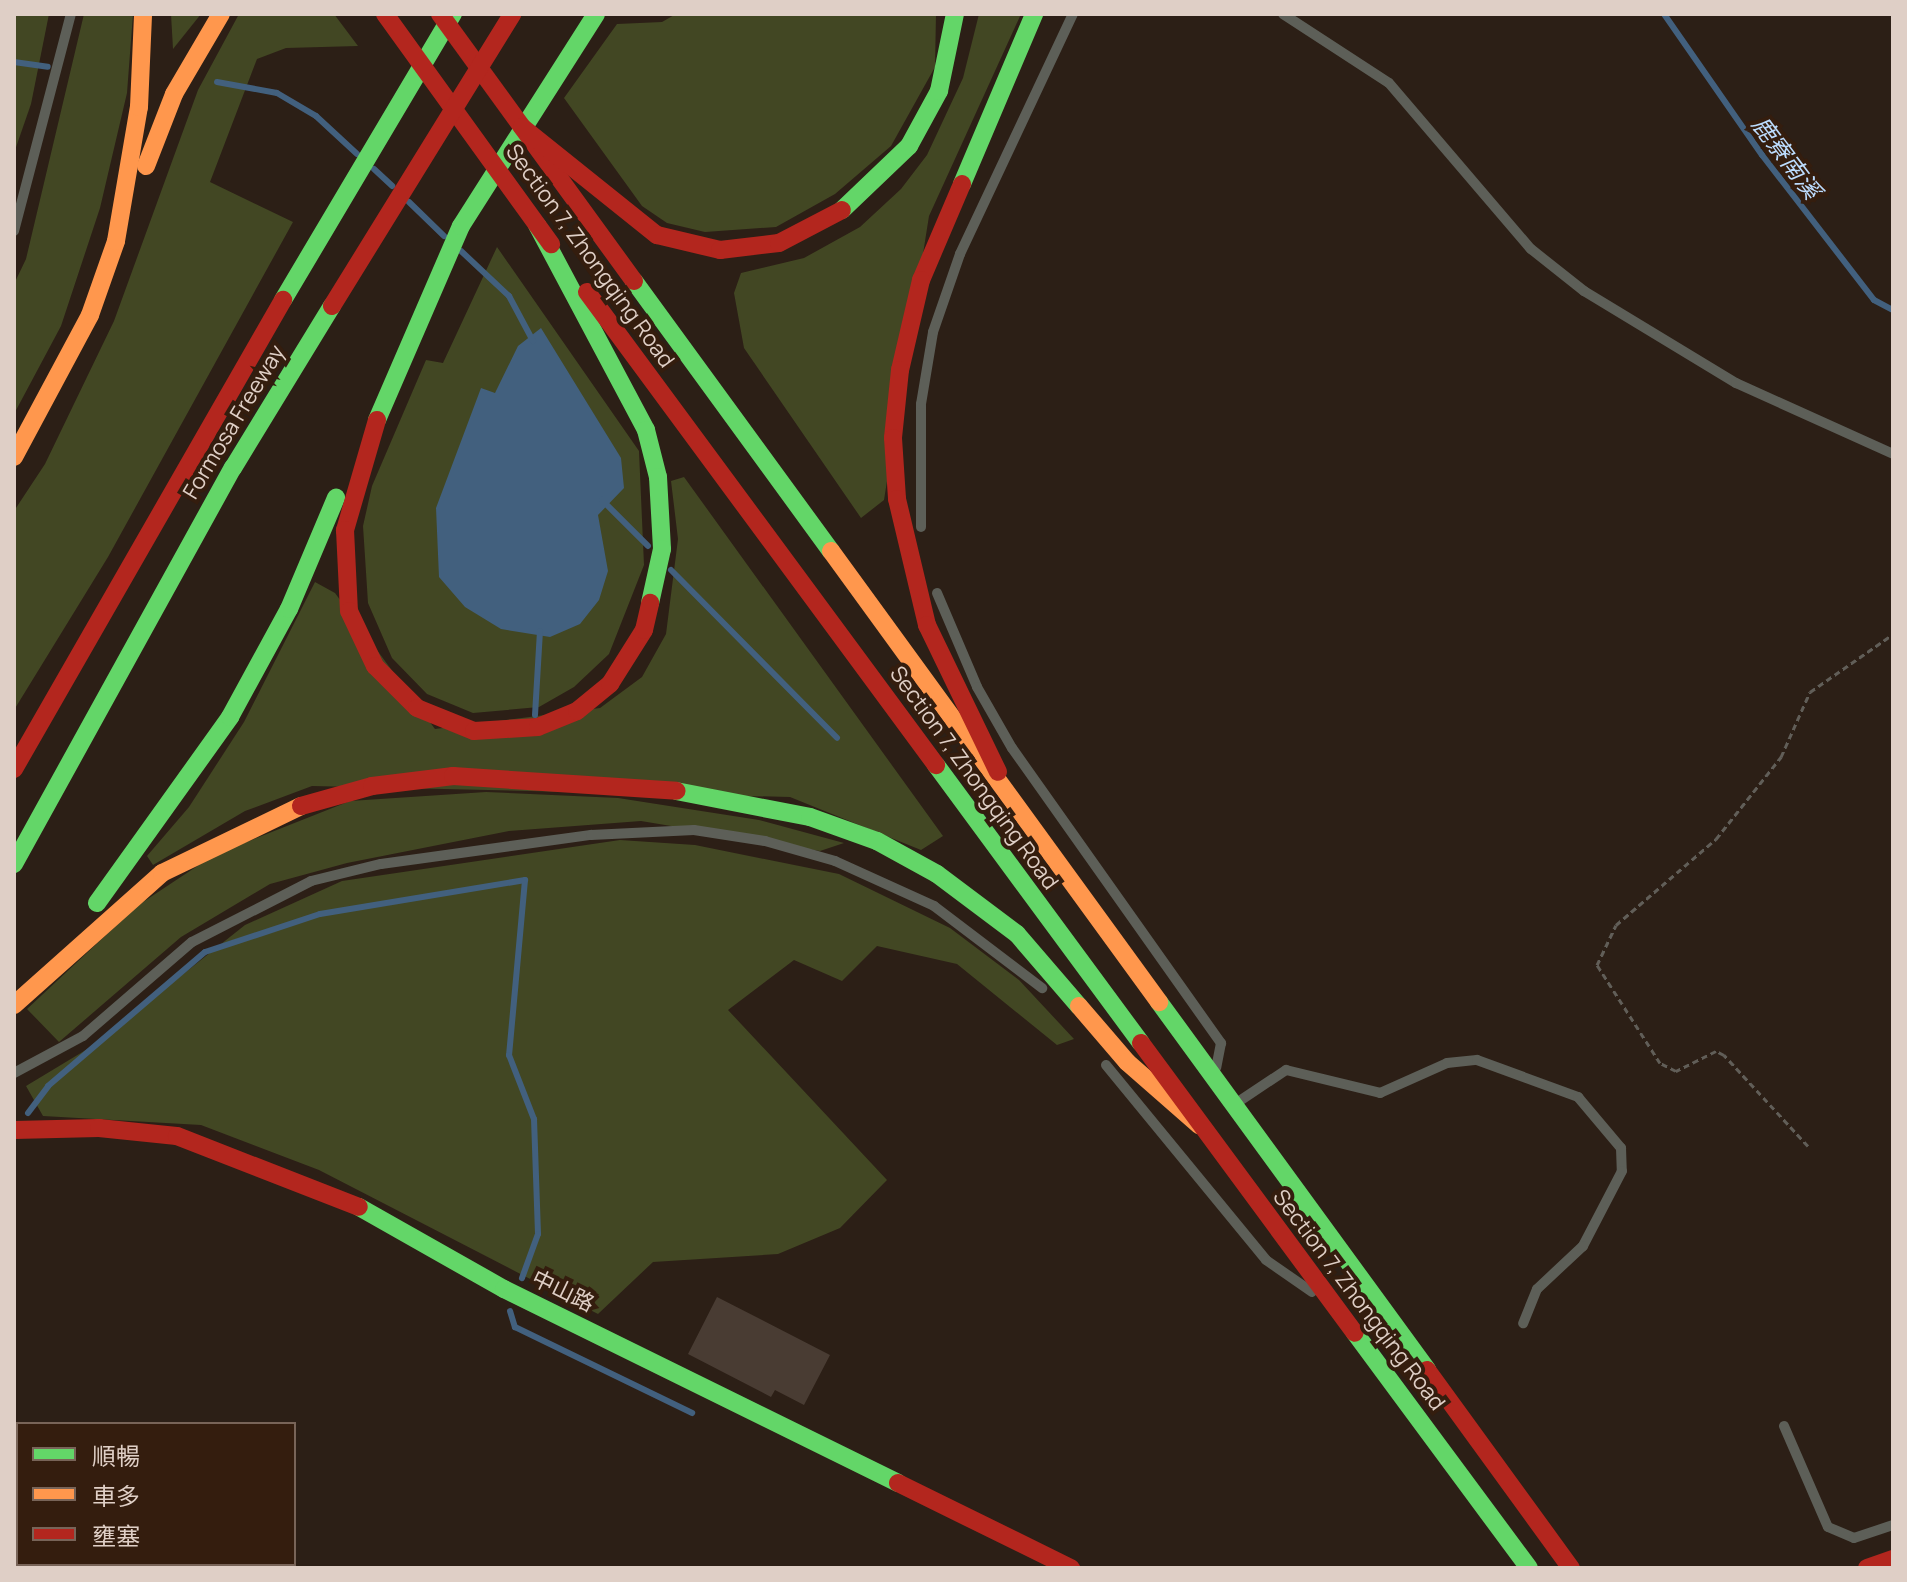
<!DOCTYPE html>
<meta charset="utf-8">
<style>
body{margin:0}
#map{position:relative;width:1907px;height:1582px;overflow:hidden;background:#2c1f16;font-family:Manrope,"Noto Sans TC",sans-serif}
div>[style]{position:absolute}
.green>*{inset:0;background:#424723}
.water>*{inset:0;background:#42607e}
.stream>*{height:6px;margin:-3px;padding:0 3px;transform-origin:3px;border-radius:3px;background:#42607e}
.building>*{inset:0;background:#493c33}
.path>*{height:3px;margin-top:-1.5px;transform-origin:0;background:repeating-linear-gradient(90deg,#615e58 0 6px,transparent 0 10px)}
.lane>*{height:10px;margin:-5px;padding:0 5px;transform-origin:5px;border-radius:5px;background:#5d5f58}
.fast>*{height:18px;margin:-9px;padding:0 9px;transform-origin:9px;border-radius:9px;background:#63d668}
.slow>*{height:18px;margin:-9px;padding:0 9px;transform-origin:9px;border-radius:9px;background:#ff974d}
.jam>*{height:18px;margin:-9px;padding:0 9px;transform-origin:9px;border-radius:9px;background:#b3261e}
span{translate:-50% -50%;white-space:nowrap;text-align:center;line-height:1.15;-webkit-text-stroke:8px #341d0e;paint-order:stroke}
.street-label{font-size:22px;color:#dfcfc6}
.water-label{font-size:24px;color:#bcdcfe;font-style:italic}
.frame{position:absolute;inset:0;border:16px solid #dfcfc6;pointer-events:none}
.legend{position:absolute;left:16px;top:1422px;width:280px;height:144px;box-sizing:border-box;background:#341d0e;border:2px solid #786458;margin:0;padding:10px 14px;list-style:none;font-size:24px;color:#dfcfc6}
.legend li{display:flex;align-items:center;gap:16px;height:40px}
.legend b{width:40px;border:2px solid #786458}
</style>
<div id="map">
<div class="green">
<div style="clip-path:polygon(14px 14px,49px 14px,31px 104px,14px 153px)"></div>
<div style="clip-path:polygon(84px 14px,133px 14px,127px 93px,100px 208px,61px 326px,14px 414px,14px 284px,26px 259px)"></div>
<div style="clip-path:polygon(171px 14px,201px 14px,173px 49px)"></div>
<div style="clip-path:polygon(239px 14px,334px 14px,358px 46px,286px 48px,257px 59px,210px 182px,293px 222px,108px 557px,14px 710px,14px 511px,45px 464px,114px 321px,198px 90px)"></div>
<div style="clip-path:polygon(676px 14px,936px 14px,935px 67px,891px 146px,835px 194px,776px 227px,705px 232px,667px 223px,642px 206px,564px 98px,617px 24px,662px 22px)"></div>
<div style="clip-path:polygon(979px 14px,1021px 14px,929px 216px,884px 500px,861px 518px,744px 348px,734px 293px,741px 273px,804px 258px,860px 227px,901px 189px,927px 155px,963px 78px)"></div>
<div style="clip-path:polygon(497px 247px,639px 451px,644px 565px,609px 654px,574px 687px,539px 707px,473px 713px,427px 694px,392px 658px,368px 603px,363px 526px,372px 486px,426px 360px,443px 363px)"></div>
<div style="clip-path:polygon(684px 477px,943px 836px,921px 850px,790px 797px,312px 786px,245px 811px,153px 865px,147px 856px,189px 807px,244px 722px,315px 582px,335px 593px,435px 729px,600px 708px,642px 677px,666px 634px,678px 539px,671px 481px)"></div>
<div style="clip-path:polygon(486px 792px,618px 798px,759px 820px,844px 843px,820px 851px,641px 821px,509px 831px,347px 863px,270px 884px,181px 937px,59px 1042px,27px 1009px,137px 906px,214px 855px,350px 801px)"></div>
<div style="clip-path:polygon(620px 840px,695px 845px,839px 874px,950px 928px,1019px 980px,1074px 1039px,1057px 1045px,957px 964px,877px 946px,842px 981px,794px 960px,728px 1010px,887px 1180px,840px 1228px,778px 1254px,653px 1262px,598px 1314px,319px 1170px,201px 1125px,43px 1116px,26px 1086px,94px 1045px,245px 925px,342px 881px)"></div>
</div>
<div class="water">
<div style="clip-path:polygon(541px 328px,621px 458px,624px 488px,598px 515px,608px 571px,599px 600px,580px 624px,550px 637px,501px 629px,465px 607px,439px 577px,436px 508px,481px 388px,495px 393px,518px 346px)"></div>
</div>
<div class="stream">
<div style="left:1664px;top:14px;width:172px;rotate:55.2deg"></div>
<div style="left:1762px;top:155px;width:183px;rotate:52.3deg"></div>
<div style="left:1874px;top:300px;width:21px;rotate:28deg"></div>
<div style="left:14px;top:62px;width:34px;rotate:8deg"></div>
<div style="left:217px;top:82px;width:61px;rotate:10.4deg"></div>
<div style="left:277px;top:93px;width:45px;rotate:30.5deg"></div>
<div style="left:316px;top:116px;width:56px;rotate:42.8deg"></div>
<div style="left:374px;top:169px;width:25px;rotate:43deg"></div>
<div style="left:409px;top:202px;width:49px;rotate:44.2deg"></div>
<div style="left:461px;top:251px;width:66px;rotate:43.2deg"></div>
<div style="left:509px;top:296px;width:51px;rotate:61.9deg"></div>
<div style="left:602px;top:500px;width:65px;rotate:45deg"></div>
<div style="left:671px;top:570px;width:236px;rotate:45.3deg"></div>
<div style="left:535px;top:715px;width:84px;rotate:-86.6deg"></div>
<div style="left:28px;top:1113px;width:34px;rotate:-53deg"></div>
<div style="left:48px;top:1086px;width:206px;rotate:-40.5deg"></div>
<div style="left:205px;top:952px;width:121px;rotate:-18.3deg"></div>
<div style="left:320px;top:914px;width:208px;rotate:-9.4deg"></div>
<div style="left:525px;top:880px;width:176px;rotate:95.2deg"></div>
<div style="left:509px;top:1055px;width:69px;rotate:68.7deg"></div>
<div style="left:534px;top:1119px;width:115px;rotate:88deg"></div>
<div style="left:538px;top:1234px;width:47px;rotate:110deg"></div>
<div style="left:510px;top:1311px;width:17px;rotate:73deg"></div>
<div style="left:515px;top:1327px;width:197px;rotate:25.9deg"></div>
</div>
<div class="building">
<div style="clip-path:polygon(717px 1297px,830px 1355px,804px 1405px,775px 1390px,771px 1397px,688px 1354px)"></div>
</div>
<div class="path">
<div style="left:1808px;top:1146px;width:124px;rotate:-132.7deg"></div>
<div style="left:1724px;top:1055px;width:9px;rotate:-153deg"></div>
<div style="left:1716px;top:1051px;width:45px;rotate:153.4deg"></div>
<div style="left:1676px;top:1071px;width:18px;rotate:-153deg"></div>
<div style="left:1660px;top:1063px;width:117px;rotate:-122.7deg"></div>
<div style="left:1597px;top:965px;width:44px;rotate:-64.6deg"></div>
<div style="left:1616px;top:925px;width:132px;rotate:-40.7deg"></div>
<div style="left:1716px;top:839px;width:105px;rotate:-51.6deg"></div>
<div style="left:1781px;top:757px;width:71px;rotate:-66deg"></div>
<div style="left:1810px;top:692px;width:101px;rotate:-34.9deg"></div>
</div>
<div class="lane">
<div style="left:1283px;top:14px;width:126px;rotate:33.1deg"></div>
<div style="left:1389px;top:83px;width:218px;rotate:49.5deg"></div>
<div style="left:1531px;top:249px;width:68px;rotate:38.4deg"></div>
<div style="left:1584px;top:291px;width:178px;rotate:31.2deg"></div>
<div style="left:1736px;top:383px;width:172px;rotate:24.3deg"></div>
<div style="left:14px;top:231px;width:224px;rotate:-75.3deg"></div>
<div style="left:921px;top:527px;width:123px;rotate:-90deg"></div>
<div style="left:921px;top:404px;width:73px;rotate:-80.5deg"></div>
<div style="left:933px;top:332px;width:83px;rotate:-70.9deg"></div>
<div style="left:960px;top:254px;width:265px;rotate:-64.8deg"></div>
<div style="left:937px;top:593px;width:102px;rotate:66.9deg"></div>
<div style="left:977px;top:687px;width:70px;rotate:60.2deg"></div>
<div style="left:1012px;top:748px;width:362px;rotate:54.7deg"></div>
<div style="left:1221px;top:1043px;width:25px;rotate:101deg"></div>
<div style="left:1106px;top:1065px;width:252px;rotate:50.6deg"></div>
<div style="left:1266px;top:1260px;width:56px;rotate:34.8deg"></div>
<div style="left:14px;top:1073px;width:78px;rotate:-28.2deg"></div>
<div style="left:83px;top:1036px;width:144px;rotate:-40.8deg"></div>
<div style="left:192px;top:942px;width:134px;rotate:-27.1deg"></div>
<div style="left:311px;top:881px;width:72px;rotate:-13.7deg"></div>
<div style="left:381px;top:864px;width:212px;rotate:-7.9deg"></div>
<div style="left:591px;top:835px;width:103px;rotate:-2.8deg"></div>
<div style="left:694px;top:830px;width:72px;rotate:8.8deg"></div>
<div style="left:765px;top:841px;width:73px;rotate:15.9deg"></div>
<div style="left:835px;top:861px;width:109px;rotate:24.4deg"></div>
<div style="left:934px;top:906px;width:136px;rotate:37.2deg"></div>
<div style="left:1238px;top:1102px;width:58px;rotate:-33.7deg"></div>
<div style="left:1286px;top:1070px;width:97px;rotate:13.7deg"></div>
<div style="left:1380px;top:1093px;width:73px;rotate:-24.1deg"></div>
<div style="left:1447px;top:1063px;width:30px;rotate:-6deg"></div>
<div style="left:1477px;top:1060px;width:108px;rotate:20.1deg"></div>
<div style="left:1578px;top:1097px;width:67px;rotate:49.9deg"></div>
<div style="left:1621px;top:1148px;width:23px;rotate:88deg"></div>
<div style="left:1622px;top:1171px;width:85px;rotate:117.5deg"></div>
<div style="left:1583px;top:1246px;width:63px;rotate:136.9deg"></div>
<div style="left:1537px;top:1289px;width:37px;rotate:112deg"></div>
<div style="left:1784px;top:1426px;width:110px;rotate:66.5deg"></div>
<div style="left:1828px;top:1527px;width:28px;rotate:23deg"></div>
<div style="left:1854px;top:1538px;width:41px;rotate:-18.4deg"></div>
</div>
<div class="fast">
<div style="left:962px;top:184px;width:185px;rotate:-67deg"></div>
<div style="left:842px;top:210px;width:93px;rotate:-43.7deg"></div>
<div style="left:909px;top:146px;width:63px;rotate:-61.4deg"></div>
<div style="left:939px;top:91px;width:79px;rotate:-78.3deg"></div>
<div style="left:537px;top:225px;width:232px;rotate:62deg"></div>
<div style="left:646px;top:430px;width:49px;rotate:75.7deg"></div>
<div style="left:658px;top:477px;width:72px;rotate:86.8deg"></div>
<div style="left:662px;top:549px;width:55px;rotate:102.5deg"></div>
<div style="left:634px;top:281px;width:334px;rotate:53.9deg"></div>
<div style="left:283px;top:300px;width:333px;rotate:-59.3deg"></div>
<div style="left:377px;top:420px;width:211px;rotate:-66.6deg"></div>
<div style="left:461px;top:226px;width:251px;rotate:-57.5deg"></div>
<div style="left:936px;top:765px;width:345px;rotate:53.6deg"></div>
<div style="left:676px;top:791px;width:136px;rotate:11deg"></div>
<div style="left:810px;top:817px;width:71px;rotate:19.7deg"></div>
<div style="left:877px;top:841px;width:68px;rotate:28.8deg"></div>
<div style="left:937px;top:874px;width:100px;rotate:36.9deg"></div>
<div style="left:1017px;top:934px;width:95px;rotate:49.3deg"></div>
<div style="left:14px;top:864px;width:453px;rotate:-61.1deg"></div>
<div style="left:233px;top:468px;width:190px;rotate:-58.6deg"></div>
<div style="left:97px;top:903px;width:229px;rotate:-54.4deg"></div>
<div style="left:230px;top:717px;width:123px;rotate:-61.4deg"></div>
<div style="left:289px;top:609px;width:121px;rotate:-67.1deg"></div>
<div style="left:1159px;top:1002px;width:455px;rotate:53.9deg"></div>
<div style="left:359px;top:1207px;width:167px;rotate:29.5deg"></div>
<div style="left:504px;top:1289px;width:439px;rotate:26.2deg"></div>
<div style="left:1355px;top:1333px;width:292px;rotate:53.5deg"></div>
</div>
<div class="slow">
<div style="left:146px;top:166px;width:77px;rotate:-68.7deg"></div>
<div style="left:174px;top:94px;width:93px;rotate:-59.6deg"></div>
<div style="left:14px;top:457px;width:161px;rotate:-61.8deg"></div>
<div style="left:90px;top:315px;width:78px;rotate:-70.6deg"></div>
<div style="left:116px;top:241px;width:136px;rotate:-80.3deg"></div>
<div style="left:139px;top:107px;width:93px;rotate:-87.5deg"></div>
<div style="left:831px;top:551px;width:558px;rotate:53.97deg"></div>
<div style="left:14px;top:1005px;width:198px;rotate:-41.7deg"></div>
<div style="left:162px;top:873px;width:154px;rotate:-25.7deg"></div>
<div style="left:1079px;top:1006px;width:74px;rotate:49.4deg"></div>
<div style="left:1127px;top:1062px;width:96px;rotate:41.2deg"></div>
</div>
<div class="jam">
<div style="left:385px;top:14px;width:284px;rotate:54.2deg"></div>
<div style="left:440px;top:14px;width:330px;rotate:54deg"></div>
<div style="left:522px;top:127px;width:173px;rotate:38.7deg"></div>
<div style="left:657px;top:235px;width:65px;rotate:13.4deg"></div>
<div style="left:720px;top:250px;width:59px;rotate:-6.8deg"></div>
<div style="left:779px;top:243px;width:71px;rotate:-27.6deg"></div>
<div style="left:962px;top:184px;width:104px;rotate:113.1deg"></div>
<div style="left:921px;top:280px;width:92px;rotate:103.1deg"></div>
<div style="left:900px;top:370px;width:68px;rotate:95.9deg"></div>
<div style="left:893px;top:438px;width:61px;rotate:86.2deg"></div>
<div style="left:897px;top:499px;width:130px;rotate:76.6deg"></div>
<div style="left:927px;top:625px;width:163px;rotate:64.2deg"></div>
<div style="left:587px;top:292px;width:588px;rotate:53.58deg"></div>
<div style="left:332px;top:306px;width:343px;rotate:-58.3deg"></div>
<div style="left:377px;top:420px;width:115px;rotate:106.2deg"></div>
<div style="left:345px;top:530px;width:81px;rotate:87.2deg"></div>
<div style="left:349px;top:611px;width:61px;rotate:64.7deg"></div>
<div style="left:375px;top:666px;width:59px;rotate:45deg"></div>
<div style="left:417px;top:708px;width:61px;rotate:22deg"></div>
<div style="left:474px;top:731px;width:64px;rotate:-3.6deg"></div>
<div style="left:538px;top:727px;width:42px;rotate:-22.3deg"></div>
<div style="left:577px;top:711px;width:43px;rotate:-39.3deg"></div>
<div style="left:610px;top:684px;width:64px;rotate:-57.8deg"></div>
<div style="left:644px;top:630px;width:28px;rotate:-77deg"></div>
<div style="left:14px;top:769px;width:541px;rotate:-60.16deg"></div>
<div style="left:301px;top:806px;width:74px;rotate:-15.7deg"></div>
<div style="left:372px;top:786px;width:82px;rotate:-7deg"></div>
<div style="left:453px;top:776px;width:224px;rotate:3.8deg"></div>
<div style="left:1141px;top:1043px;width:360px;rotate:53.6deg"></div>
<div style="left:14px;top:1130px;width:85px;rotate:-1.3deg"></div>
<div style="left:99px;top:1128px;width:78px;rotate:5.9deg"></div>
<div style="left:177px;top:1136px;width:195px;rotate:21.3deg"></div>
<div style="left:1427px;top:1370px;width:245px;rotate:54deg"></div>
<div style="left:898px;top:1483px;width:193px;rotate:26.2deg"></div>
<div style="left:1867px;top:1568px;width:28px;rotate:-19deg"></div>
</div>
<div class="street-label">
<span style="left:590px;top:256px;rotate:54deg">Section 7, Zhongqing Road</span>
<span style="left:234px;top:422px;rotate:-59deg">Formosa Freeway</span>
<span style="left:974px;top:778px;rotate:54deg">Section 7, Zhongqing Road</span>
<span style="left:563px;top:1291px;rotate:26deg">中山路</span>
<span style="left:1359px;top:1300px;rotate:53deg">Section 7, Zhongqing Road</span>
</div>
<div class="water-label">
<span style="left:1787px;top:157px;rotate:53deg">鹿寮南溪</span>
</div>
<div class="frame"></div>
<ul class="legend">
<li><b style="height:10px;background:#63d668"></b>順暢</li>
<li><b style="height:10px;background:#ff974d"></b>車多</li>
<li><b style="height:10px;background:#b3261e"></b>壅塞</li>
</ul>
</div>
